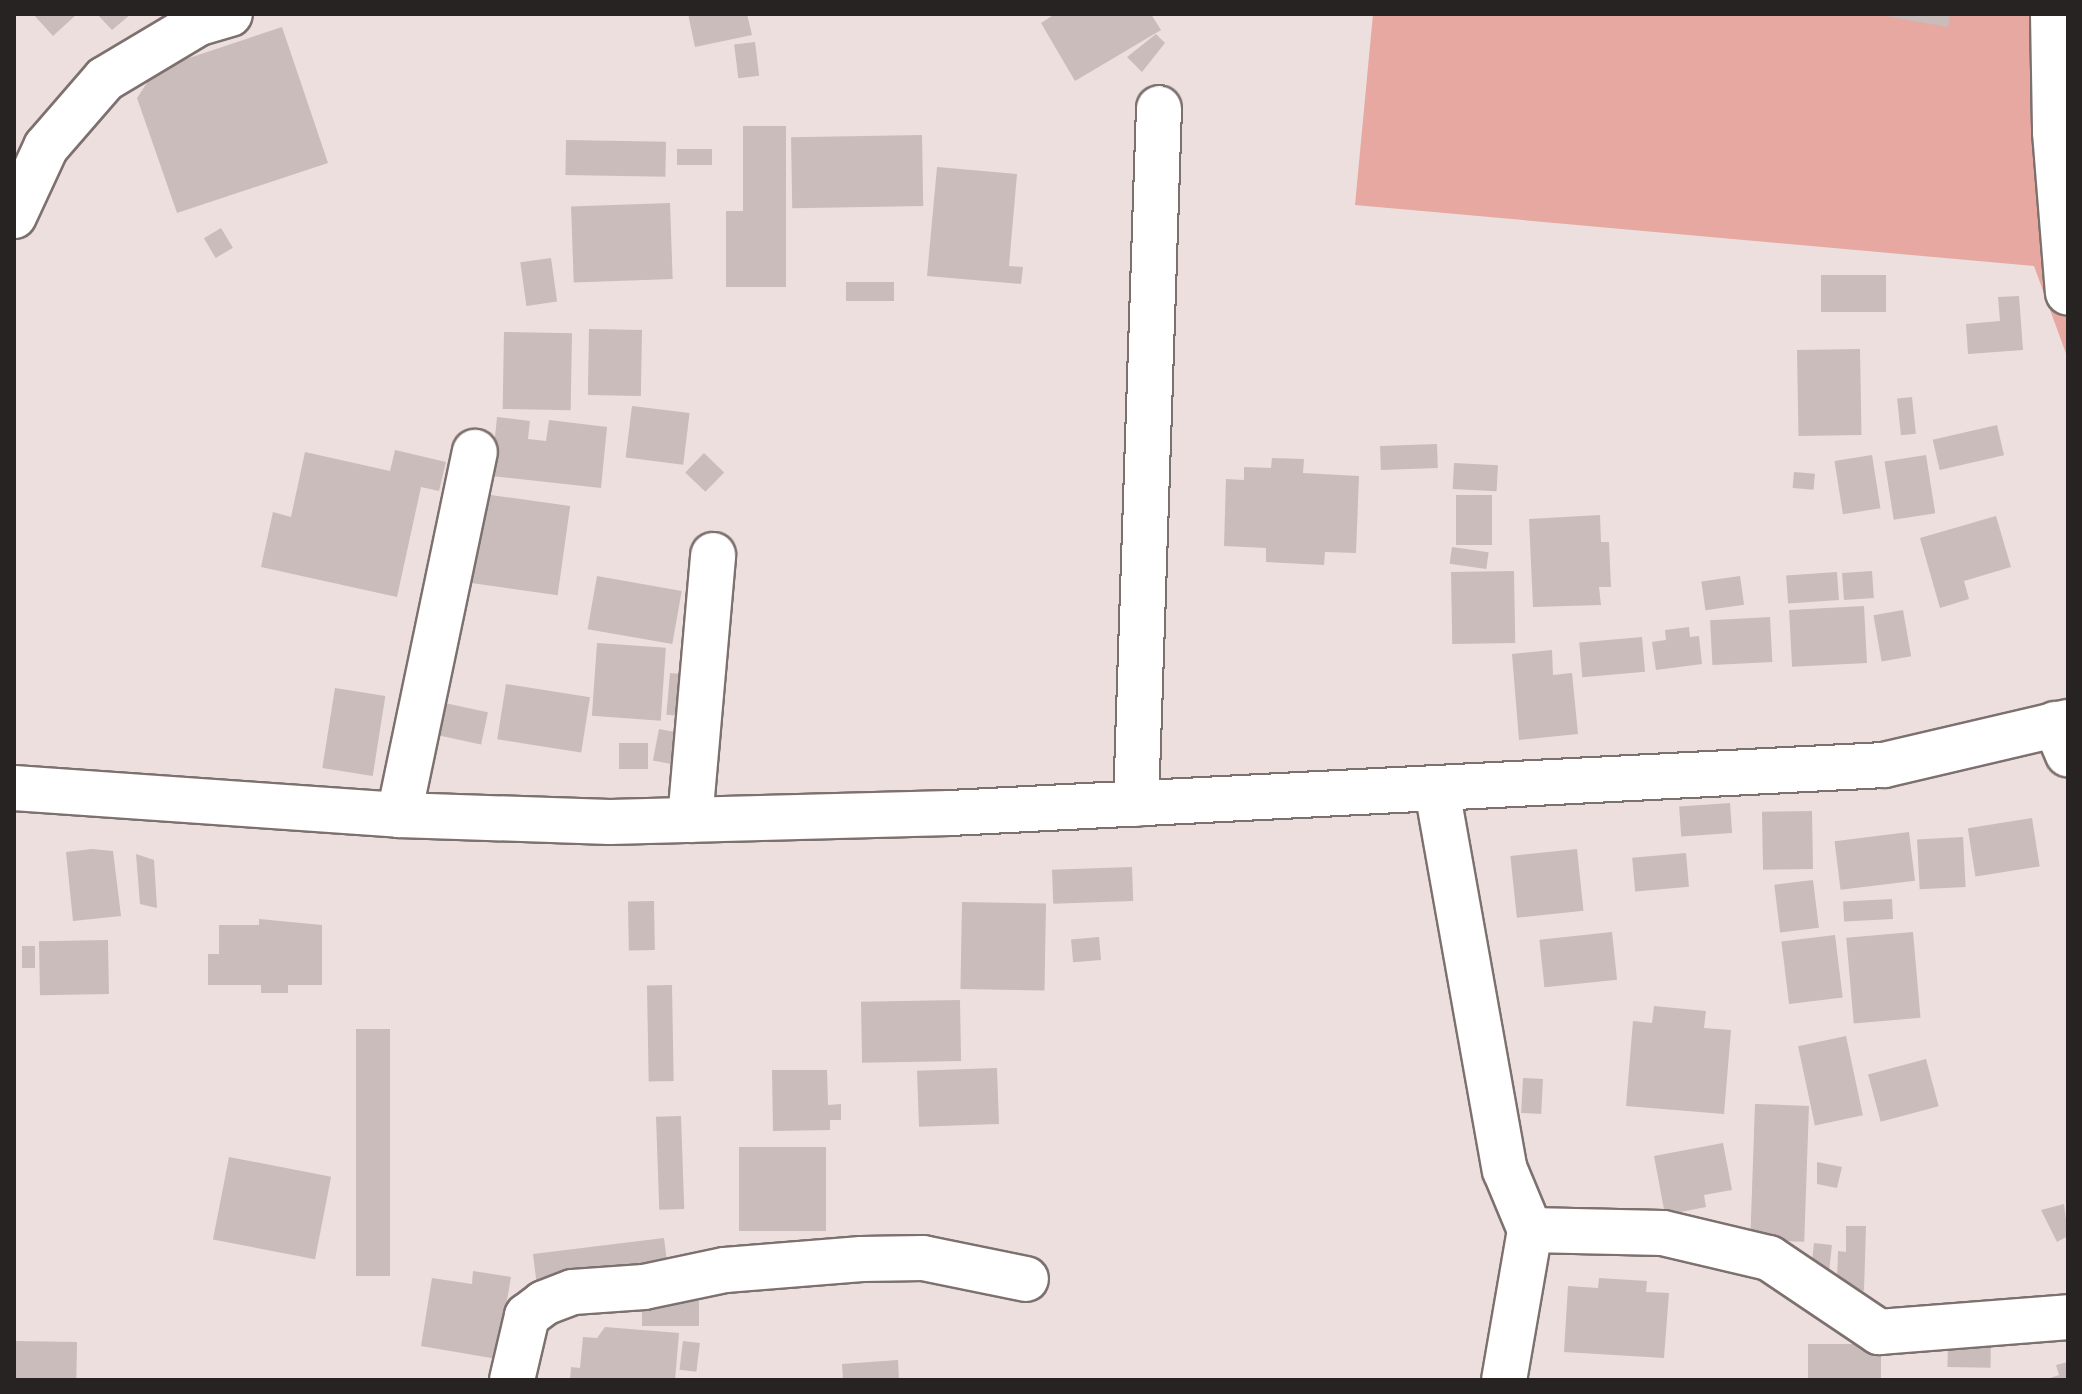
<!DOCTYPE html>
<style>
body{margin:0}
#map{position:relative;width:2082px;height:1394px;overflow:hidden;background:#eddfdd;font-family:Mulish,sans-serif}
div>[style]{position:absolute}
.green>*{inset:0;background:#e6a8a1}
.building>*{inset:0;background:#c9bcba;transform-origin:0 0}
.roads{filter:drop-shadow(2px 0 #7d716f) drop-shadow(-2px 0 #7d716f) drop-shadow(0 2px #7d716f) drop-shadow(0 -2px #7d716f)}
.street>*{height:44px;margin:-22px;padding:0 22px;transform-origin:22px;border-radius:22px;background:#fff}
.secondary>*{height:44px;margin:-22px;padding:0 22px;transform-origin:22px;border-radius:22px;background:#fff}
span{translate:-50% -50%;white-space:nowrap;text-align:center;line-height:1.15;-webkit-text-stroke:6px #fff;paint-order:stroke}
.frame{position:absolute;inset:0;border:16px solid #272322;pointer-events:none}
</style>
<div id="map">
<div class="green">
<div style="clip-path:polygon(1373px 14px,2068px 14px,2068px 359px,2034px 266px,1355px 205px)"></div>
</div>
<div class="building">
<div style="clip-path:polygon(33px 14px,77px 14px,53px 36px)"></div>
<div style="clip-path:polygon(97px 14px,131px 14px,112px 30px)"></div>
<div style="clip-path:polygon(688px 14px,747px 14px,752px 35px,695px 47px)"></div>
<div style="clip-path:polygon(1055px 14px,1151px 14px,1161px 30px,1075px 81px,1041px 23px)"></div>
<div style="clip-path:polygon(1875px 14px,1950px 14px,1948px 27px)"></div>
<div style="clip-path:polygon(282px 27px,328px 163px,177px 213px,137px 98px,156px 69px)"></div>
<div style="clip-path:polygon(1156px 34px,1165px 43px,1142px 72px,1127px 57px)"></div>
<div style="left:755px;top:42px;width:34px;height:21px;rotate:83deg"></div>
<div style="clip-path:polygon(743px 126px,786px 126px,786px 287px,726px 287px,726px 211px,743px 211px)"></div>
<div style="left:922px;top:135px;width:71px;height:131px;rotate:89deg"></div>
<div style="left:566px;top:140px;width:100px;height:35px;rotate:1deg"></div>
<div style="left:677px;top:149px;width:35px;height:16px"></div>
<div style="clip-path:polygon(937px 167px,1017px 174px,1009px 266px,1023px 267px,1021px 284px,927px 276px)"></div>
<div style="left:670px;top:203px;width:76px;height:99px;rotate:88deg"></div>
<div style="left:221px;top:228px;width:23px;height:20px;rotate:59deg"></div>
<div style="left:551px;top:258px;width:44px;height:31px;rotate:82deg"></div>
<div style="left:1886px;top:275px;width:37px;height:65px;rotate:90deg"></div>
<div style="left:846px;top:282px;width:48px;height:19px"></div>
<div style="clip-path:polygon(2019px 296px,2023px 350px,1968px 354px,1966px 324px,2000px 321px,1998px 297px)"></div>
<div style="left:589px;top:329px;width:53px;height:66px;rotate:1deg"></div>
<div style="left:504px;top:332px;width:68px;height:77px;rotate:1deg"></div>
<div style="left:1860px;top:349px;width:86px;height:63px;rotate:89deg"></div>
<div style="left:1912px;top:397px;width:37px;height:15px;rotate:84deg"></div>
<div style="left:632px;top:406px;width:58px;height:52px;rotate:7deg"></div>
<div style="clip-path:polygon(497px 417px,530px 421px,528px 439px,546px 441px,549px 420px,607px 427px,601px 488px,491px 476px)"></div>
<div style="left:1997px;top:425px;width:31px;height:66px;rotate:77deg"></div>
<div style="left:1437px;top:444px;width:24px;height:57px;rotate:88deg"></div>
<div style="clip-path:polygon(395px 450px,446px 462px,439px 491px,421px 487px,397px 597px,261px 567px,273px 512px,291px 517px,305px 452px,390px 471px)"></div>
<div style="left:704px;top:453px;width:28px;height:27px;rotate:44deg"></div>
<div style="left:1872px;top:455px;width:54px;height:38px;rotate:81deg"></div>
<div style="left:1926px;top:455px;width:59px;height:42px;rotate:81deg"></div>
<div style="clip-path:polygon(1272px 458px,1304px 459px,1303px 473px,1359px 476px,1356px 553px,1325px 552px,1324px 565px,1266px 562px,1266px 548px,1224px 546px,1226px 479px,1244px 480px,1244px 467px,1271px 468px)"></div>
<div style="left:1454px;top:463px;width:44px;height:26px;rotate:3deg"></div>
<div style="left:1794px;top:472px;width:21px;height:16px;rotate:5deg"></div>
<div style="left:484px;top:494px;width:87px;height:90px;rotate:8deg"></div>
<div style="left:1456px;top:495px;width:36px;height:50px"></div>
<div style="clip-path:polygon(1600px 515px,1601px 542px,1609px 542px,1611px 587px,1599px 587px,1601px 605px,1533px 607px,1529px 519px)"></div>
<div style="clip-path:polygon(1996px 516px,2011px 567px,1964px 581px,1969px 599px,1940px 608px,1920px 538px)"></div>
<div style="left:1452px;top:547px;width:37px;height:17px;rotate:8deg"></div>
<div style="left:1514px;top:571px;width:72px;height:63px;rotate:89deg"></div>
<div style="left:1872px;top:571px;width:27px;height:30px;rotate:86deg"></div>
<div style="left:1837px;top:572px;width:28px;height:51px;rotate:86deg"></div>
<div style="left:597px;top:576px;width:86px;height:54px;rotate:10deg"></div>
<div style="left:1740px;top:576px;width:29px;height:39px;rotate:82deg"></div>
<div style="left:1864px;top:606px;width:57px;height:75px;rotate:87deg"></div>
<div style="left:1903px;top:610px;width:47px;height:30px;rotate:80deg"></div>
<div style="left:1770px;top:617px;width:45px;height:60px;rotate:87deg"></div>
<div style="clip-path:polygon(1689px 627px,1690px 637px,1699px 636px,1702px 664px,1656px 670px,1652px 642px,1666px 640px,1665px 630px)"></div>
<div style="left:1642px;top:637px;width:35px;height:63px;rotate:85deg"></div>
<div style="left:597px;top:643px;width:69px;height:73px;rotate:4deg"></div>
<div style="clip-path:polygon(1552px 650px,1553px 675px,1572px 673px,1578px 734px,1519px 740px,1512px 654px)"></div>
<div style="left:670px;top:673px;width:25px;height:42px;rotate:5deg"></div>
<div style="left:506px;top:684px;width:85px;height:56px;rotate:9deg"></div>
<div style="left:335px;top:688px;width:51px;height:81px;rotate:9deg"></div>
<div style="left:440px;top:702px;width:49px;height:33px;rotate:12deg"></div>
<div style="left:659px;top:729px;width:32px;height:32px;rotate:11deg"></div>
<div style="left:619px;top:743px;width:29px;height:26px"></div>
<div style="left:1730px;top:803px;width:30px;height:51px;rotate:86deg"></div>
<div style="left:1812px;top:811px;width:58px;height:50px;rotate:89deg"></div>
<div style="left:2032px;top:818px;width:49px;height:65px;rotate:81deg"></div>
<div style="left:1909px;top:832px;width:49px;height:75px;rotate:83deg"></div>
<div style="left:1963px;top:837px;width:50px;height:46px;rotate:87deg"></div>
<div style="clip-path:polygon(92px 849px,113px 851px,121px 916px,73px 921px,66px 852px)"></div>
<div style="left:1577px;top:849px;width:62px;height:67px;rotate:84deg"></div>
<div style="left:1686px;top:853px;width:34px;height:54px;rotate:85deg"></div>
<div style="clip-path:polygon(136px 854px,154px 860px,157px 908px,140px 904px)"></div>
<div style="left:1132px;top:867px;width:34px;height:80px;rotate:88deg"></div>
<div style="left:1813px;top:880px;width:48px;height:39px;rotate:83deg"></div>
<div style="left:1892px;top:899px;width:20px;height:49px;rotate:87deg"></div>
<div style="left:654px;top:901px;width:49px;height:26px;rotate:89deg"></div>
<div style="left:962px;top:902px;width:84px;height:87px;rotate:1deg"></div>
<div style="clip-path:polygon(259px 919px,322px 925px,322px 985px,288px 985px,288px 993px,261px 993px,261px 985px,208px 985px,208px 954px,219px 954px,219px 925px,259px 925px)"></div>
<div style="left:1612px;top:932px;width:48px;height:73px;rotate:84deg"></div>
<div style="left:1913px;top:932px;width:86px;height:67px;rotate:85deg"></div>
<div style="left:1835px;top:935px;width:63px;height:54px;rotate:83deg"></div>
<div style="left:1099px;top:937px;width:23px;height:28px;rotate:85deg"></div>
<div style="left:108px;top:940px;width:54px;height:69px;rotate:89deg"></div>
<div style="left:22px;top:946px;width:13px;height:22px"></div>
<div style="left:672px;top:985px;width:96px;height:25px;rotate:89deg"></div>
<div style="left:960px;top:1000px;width:61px;height:99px;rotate:89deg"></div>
<div style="clip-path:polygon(1654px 1006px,1706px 1011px,1704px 1028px,1731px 1030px,1724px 1114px,1626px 1106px,1633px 1021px,1652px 1023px)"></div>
<div style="left:356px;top:1029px;width:34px;height:247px"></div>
<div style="left:1846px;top:1036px;width:81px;height:49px;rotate:78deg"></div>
<div style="left:1926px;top:1059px;width:49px;height:60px;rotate:75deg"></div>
<div style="left:997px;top:1068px;width:56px;height:80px;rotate:88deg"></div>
<div style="clip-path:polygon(772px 1070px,827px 1070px,828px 1105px,841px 1104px,841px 1120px,830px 1120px,830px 1130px,773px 1131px)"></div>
<div style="left:1523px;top:1078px;width:20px;height:35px;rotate:3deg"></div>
<div style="left:1755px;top:1104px;width:54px;height:136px;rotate:2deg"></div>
<div style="left:681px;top:1116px;width:93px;height:25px;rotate:88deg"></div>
<div style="clip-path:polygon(1723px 1143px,1732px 1190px,1704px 1195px,1706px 1207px,1665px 1215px,1654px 1156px)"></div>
<div style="left:826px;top:1147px;width:84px;height:87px;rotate:90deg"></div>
<div style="left:229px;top:1157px;width:104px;height:84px;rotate:11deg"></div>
<div style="clip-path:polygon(1817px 1162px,1842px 1167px,1837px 1188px,1817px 1184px)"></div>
<div style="clip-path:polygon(2064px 1204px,2068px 1236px,2057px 1242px,2041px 1210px)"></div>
<div style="clip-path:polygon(1846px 1226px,1866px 1226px,1864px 1291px,1837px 1282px,1838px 1251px,1846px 1252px)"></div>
<div style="left:664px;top:1238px;width:33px;height:132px;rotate:83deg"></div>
<div style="left:1814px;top:1243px;width:18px;height:25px;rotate:6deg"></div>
<div style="clip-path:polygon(473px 1271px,511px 1277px,497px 1359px,421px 1346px,432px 1278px,472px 1284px)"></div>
<div style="clip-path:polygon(1599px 1278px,1647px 1281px,1646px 1292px,1669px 1293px,1664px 1358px,1564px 1352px,1568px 1286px,1598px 1288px)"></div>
<div style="left:642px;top:1301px;width:57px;height:25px"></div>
<div style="clip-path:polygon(605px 1327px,679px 1333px,675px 1380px,570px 1380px,571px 1367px,580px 1368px,583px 1337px,597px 1338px)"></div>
<div style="left:1948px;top:1336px;width:43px;height:31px;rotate:1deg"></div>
<div style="left:14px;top:1341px;width:63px;height:39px;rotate:1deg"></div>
<div style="left:683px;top:1341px;width:17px;height:29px;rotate:7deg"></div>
<div style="left:1808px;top:1344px;width:73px;height:36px"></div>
<div style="clip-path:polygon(898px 1360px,899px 1380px,843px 1380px,842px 1364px)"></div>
<div style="clip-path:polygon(2068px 1362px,2068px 1380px,2044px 1380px,2059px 1375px,2056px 1365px)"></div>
</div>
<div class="roads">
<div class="street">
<div style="left:2053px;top:14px;width:118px;rotate:89deg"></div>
<div style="left:2055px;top:132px;width:161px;rotate:85.4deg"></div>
<div style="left:14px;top:216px;width:76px;rotate:-65.1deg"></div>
<div style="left:46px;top:147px;width:90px;rotate:-49.1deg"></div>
<div style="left:105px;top:79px;width:109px;rotate:-30.8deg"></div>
<div style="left:199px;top:23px;width:32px;rotate:-16deg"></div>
<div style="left:2055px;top:724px;width:33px;rotate:67deg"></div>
<div style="left:1437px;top:790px;width:386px;rotate:79.9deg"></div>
<div style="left:1505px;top:1170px;width:65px;rotate:67.4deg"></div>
<div style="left:1530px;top:1230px;width:152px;rotate:99.8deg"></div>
<div style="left:1136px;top:804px;width:696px;rotate:-88.11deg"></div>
<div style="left:399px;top:815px;width:371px;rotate:-78.2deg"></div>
<div style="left:690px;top:820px;width:266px;rotate:-85deg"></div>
<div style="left:1530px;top:1230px;width:133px;rotate:1.3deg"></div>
<div style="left:1663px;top:1233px;width:109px;rotate:13.3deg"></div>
<div style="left:1769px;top:1258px;width:133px;rotate:33.9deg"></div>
<div style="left:1879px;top:1332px;width:190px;rotate:-4.5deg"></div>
<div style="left:512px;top:1380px;width:66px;rotate:-76.8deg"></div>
<div style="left:527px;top:1316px;width:21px;rotate:-37deg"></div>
<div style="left:544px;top:1303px;width:31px;rotate:-21deg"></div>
<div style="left:573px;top:1292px;width:71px;rotate:-4deg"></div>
<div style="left:644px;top:1287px;width:83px;rotate:-11.9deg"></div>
<div style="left:725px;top:1270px;width:137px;rotate:-4.6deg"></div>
<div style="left:862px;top:1259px;width:61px;rotate:-0.9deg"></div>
<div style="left:923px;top:1258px;width:105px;rotate:11.5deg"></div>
</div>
<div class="secondary">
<div style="left:14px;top:788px;width:386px;rotate:4deg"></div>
<div style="left:399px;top:815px;width:211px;rotate:1.9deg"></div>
<div style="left:610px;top:822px;width:340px;rotate:-1.5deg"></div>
<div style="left:950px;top:813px;width:935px;rotate:-2.94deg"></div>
<div style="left:1884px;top:765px;width:189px;rotate:-13.2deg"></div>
</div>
</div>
<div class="frame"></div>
</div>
